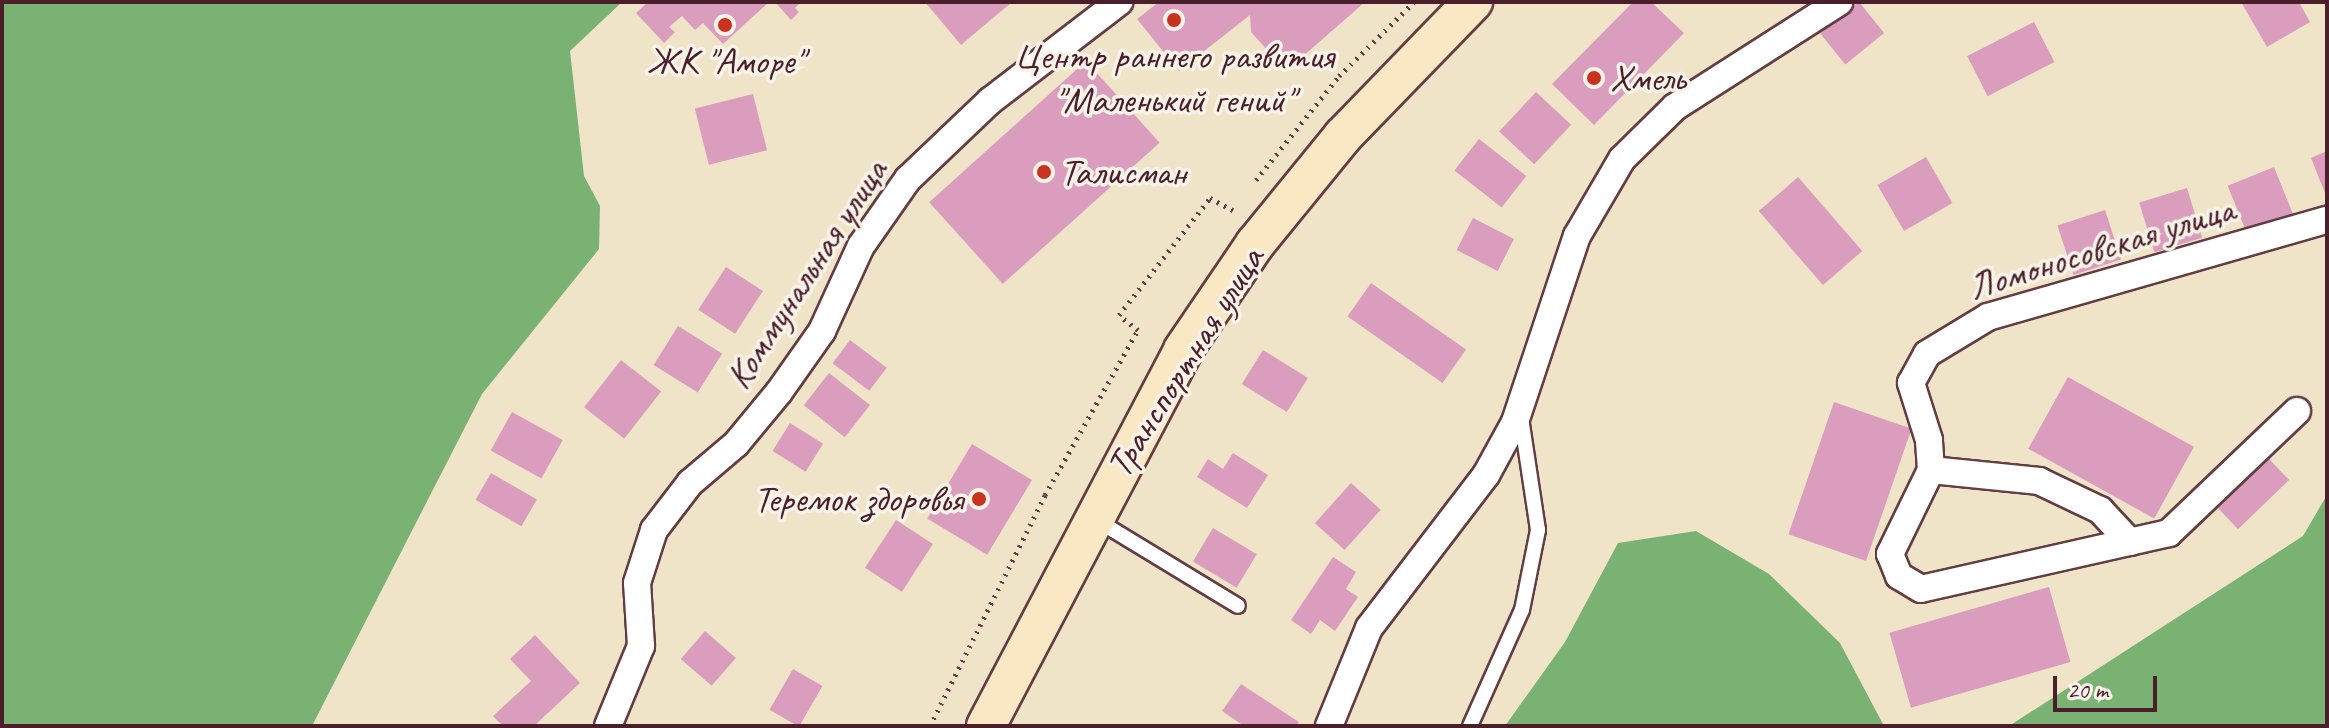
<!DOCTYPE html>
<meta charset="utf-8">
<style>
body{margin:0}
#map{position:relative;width:2329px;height:728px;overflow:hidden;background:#f0e4c8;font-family:Caveat,sans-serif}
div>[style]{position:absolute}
.forest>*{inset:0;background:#79b272}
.building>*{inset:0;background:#db9dbe;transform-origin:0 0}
.path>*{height:5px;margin-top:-2.5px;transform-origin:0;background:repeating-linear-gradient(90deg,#633d43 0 2px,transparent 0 8px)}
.roads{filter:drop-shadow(2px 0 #633d43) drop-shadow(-2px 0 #633d43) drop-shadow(0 2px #633d43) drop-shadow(0 -2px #633d43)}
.lane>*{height:14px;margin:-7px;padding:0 7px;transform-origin:7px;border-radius:7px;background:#fff}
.street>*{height:26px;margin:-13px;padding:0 13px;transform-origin:13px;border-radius:13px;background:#fff}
.secondary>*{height:38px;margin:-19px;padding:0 19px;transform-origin:19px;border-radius:19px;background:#fae7c3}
.dots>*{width:22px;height:22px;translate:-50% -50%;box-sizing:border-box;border:4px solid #f7f3e8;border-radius:50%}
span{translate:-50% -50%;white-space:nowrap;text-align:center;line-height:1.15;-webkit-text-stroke:7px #f7f3e8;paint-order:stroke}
.poi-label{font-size:38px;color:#4a1f2b}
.left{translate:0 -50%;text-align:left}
.right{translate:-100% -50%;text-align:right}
.street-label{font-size:38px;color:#4a1f2b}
.frame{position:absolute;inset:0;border:4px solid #4a1f2b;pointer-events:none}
.scale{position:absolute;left:2053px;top:676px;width:104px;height:36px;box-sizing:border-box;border:4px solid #4a1f2b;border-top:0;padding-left:10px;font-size:24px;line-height:28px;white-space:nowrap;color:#4a1f2b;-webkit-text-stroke:6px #f7f3e8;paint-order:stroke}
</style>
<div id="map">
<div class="forest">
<div style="clip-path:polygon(2px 2px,622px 2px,570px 51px,584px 176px,600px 206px,599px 249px,482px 394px,312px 726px,2px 726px)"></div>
<div style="clip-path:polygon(2327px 495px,2327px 726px,2009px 726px,2303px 536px)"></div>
<div style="clip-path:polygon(1696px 531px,1769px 574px,1840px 643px,1884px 726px,1892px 726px,1505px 726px,1565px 642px,1618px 543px)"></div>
</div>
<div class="building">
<div style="clip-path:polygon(648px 2px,769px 2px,723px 44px,703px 23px,695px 30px,682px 16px,669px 27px,675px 32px,664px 43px,636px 13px)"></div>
<div style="clip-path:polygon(775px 2px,801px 2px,795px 8px,799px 12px,791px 20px)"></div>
<div style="clip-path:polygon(925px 2px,1012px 2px,961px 45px)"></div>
<div style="clip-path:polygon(1159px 2px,1365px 2px,1286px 71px,1251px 32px,1250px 15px,1179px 71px,1137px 19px)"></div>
<div style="clip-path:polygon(1633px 2px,1651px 2px,1684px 33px,1594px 125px,1552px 84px)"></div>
<div style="left:1859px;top:2px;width:40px;height:50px;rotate:51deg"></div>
<div style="clip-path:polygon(2241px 2px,2299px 2px,2310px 22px,2267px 47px)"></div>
<div style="left:2034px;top:22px;width:45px;height:75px;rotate:63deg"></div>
<div style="left:1086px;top:61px;width:110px;height:211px;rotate:48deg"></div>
<div style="left:1536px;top:92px;width:48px;height:54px;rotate:43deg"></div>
<div style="left:753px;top:94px;width:58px;height:60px;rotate:76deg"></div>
<div style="left:1479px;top:139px;width:60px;height:40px;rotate:38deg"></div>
<div style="clip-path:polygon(2327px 151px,2327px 198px,2311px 158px)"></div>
<div style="left:1926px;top:157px;width:53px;height:56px;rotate:60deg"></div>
<div style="left:2274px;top:167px;width:51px;height:50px;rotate:68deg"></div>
<div style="left:1798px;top:177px;width:98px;height:52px;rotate:49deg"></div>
<div style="left:2187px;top:188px;width:52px;height:50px;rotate:73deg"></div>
<div style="left:2105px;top:210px;width:52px;height:50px;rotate:72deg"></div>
<div style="left:1473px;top:218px;width:46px;height:36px;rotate:27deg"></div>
<div style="left:726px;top:267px;width:44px;height:51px;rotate:33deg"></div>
<div style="left:1371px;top:283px;width:116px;height:41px;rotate:35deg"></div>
<div style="left:678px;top:326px;width:52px;height:46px;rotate:32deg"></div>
<div style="left:850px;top:340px;width:46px;height:29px;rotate:37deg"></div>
<div style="left:1263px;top:350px;width:53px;height:40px;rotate:32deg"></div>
<div style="left:621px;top:360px;width:51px;height:60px;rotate:38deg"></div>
<div style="left:829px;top:373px;width:52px;height:41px;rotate:38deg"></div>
<div style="left:2068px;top:377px;width:144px;height:82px;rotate:29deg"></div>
<div style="left:1834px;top:402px;width:82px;height:140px;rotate:19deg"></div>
<div style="left:512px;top:412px;width:58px;height:44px;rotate:29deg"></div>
<div style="left:790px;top:423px;width:39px;height:33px;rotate:32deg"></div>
<div style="left:972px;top:444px;width:70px;height:87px;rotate:31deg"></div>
<div style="clip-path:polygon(1233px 453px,1268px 475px,1247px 508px,1197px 477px,1208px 459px,1223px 469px)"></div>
<div style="left:2269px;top:459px;width:29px;height:71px;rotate:46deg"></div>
<div style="left:491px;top:473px;width:53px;height:31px;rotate:30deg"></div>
<div style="left:1351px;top:483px;width:40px;height:54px;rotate:42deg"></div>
<div style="left:896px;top:520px;width:44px;height:57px;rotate:33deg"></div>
<div style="left:1213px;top:528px;width:51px;height:39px;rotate:31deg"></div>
<div style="clip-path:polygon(1333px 557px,1356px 572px,1346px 589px,1358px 597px,1335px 631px,1320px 620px,1311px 634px,1291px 620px)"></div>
<div style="left:2049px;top:587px;width:78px;height:166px;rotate:74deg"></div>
<div style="left:705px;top:631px;width:41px;height:37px;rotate:41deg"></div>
<div style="clip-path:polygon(535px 635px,580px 683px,534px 726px,503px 726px,493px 716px,531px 681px,510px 659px)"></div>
<div style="left:793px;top:669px;width:34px;height:47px;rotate:30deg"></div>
<div style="clip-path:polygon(1241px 684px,1299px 722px,1296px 726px,1244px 726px,1222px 711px)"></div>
</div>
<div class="path">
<div style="left:1256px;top:180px;width:133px;rotate:-51.4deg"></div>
<div style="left:1339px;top:76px;width:105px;rotate:-44.6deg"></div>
<div style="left:930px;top:726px;width:258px;rotate:-63.5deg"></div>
<div style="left:1045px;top:495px;width:189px;rotate:-60.6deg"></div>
<div style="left:1138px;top:330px;width:24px;rotate:-142deg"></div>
<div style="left:1119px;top:315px;width:148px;rotate:-52.1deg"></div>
<div style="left:1210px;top:198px;width:26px;rotate:28deg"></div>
</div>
<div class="roads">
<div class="lane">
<div style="left:1095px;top:519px;width:167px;rotate:31.3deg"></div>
<div style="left:1470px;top:726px;width:127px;rotate:-65.9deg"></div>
<div style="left:1522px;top:610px;width:82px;rotate:-78.7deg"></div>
<div style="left:1538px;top:530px;width:114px;rotate:-98.6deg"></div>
</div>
<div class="street">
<div style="left:2297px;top:411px;width:177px;rotate:136.4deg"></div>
<div style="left:2169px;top:533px;width:254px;rotate:167.3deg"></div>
<div style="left:1921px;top:589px;width:26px;rotate:-149deg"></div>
<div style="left:1899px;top:576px;width:24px;rotate:-112deg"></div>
<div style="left:1890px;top:554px;width:93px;rotate:-64deg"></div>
<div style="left:1931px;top:470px;width:30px;rotate:-94deg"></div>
<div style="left:1929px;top:440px;width:60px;rotate:-107.5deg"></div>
<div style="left:1911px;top:383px;width:33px;rotate:-61deg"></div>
<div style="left:1927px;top:354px;width:71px;rotate:-31.2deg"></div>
<div style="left:1988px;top:317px;width:353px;rotate:-16deg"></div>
<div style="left:1931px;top:470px;width:109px;rotate:5.8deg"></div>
<div style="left:2039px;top:481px;width:68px;rotate:25.4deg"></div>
<div style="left:2100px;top:510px;width:44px;rotate:46.8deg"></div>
<div style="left:608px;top:726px;width:87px;rotate:-67.6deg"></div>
<div style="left:641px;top:646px;width:63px;rotate:-93.6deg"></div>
<div style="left:637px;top:583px;width:56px;rotate:-72.2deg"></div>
<div style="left:654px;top:530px;width:59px;rotate:-52.5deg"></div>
<div style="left:690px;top:483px;width:60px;rotate:-40.3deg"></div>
<div style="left:736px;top:444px;width:67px;rotate:-50.4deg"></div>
<div style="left:779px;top:392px;width:75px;rotate:-54.8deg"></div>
<div style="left:822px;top:331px;width:94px;rotate:-65.4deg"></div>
<div style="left:861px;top:246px;width:82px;rotate:-55deg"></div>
<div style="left:908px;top:179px;width:113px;rotate:-43.6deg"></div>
<div style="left:990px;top:101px;width:163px;rotate:-37.5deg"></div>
<div style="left:1329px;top:726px;width:106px;rotate:-67.8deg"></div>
<div style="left:1369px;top:628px;width:193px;rotate:-52.6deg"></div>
<div style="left:1486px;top:475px;width:60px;rotate:-61.3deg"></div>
<div style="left:1515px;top:422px;width:196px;rotate:-71.6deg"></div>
<div style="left:1577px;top:236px;width:89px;rotate:-59.7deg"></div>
<div style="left:1622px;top:159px;width:74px;rotate:-44.5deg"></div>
<div style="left:1675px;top:107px;width:195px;rotate:-32.6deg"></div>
</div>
<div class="secondary">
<div style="left:986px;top:726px;width:424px;rotate:-62.3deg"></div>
<div style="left:1183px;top:350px;width:128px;rotate:-55.8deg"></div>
<div style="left:1255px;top:244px;width:139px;rotate:-50.8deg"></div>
<div style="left:1343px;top:136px;width:187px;rotate:-45.9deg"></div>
</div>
</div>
<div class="dots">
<div style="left:1174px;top:20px;background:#c8321e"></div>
<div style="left:725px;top:25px;background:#c8321e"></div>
<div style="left:1594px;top:78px;background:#c8321e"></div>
<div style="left:1044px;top:172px;background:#c8321e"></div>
<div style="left:979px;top:499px;background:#c8321e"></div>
</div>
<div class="poi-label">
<span style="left:1174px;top:78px">Центр раннего развития<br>"Маленький гений"</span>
<span style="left:725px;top:61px">ЖК "Аморе"</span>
<span class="left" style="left:1610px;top:78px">Хмель</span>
<span class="left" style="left:1060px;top:172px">Талисман</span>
<span class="right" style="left:963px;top:499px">Теремок здоровья</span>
</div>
<div class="street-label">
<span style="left:2101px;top:248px;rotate:-17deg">Ломоносовская улица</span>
<span style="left:806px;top:274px;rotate:-57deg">Коммунальная улица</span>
<span style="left:1185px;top:362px;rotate:-58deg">Транспортная улица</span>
</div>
<div class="frame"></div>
<div class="scale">20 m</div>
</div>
